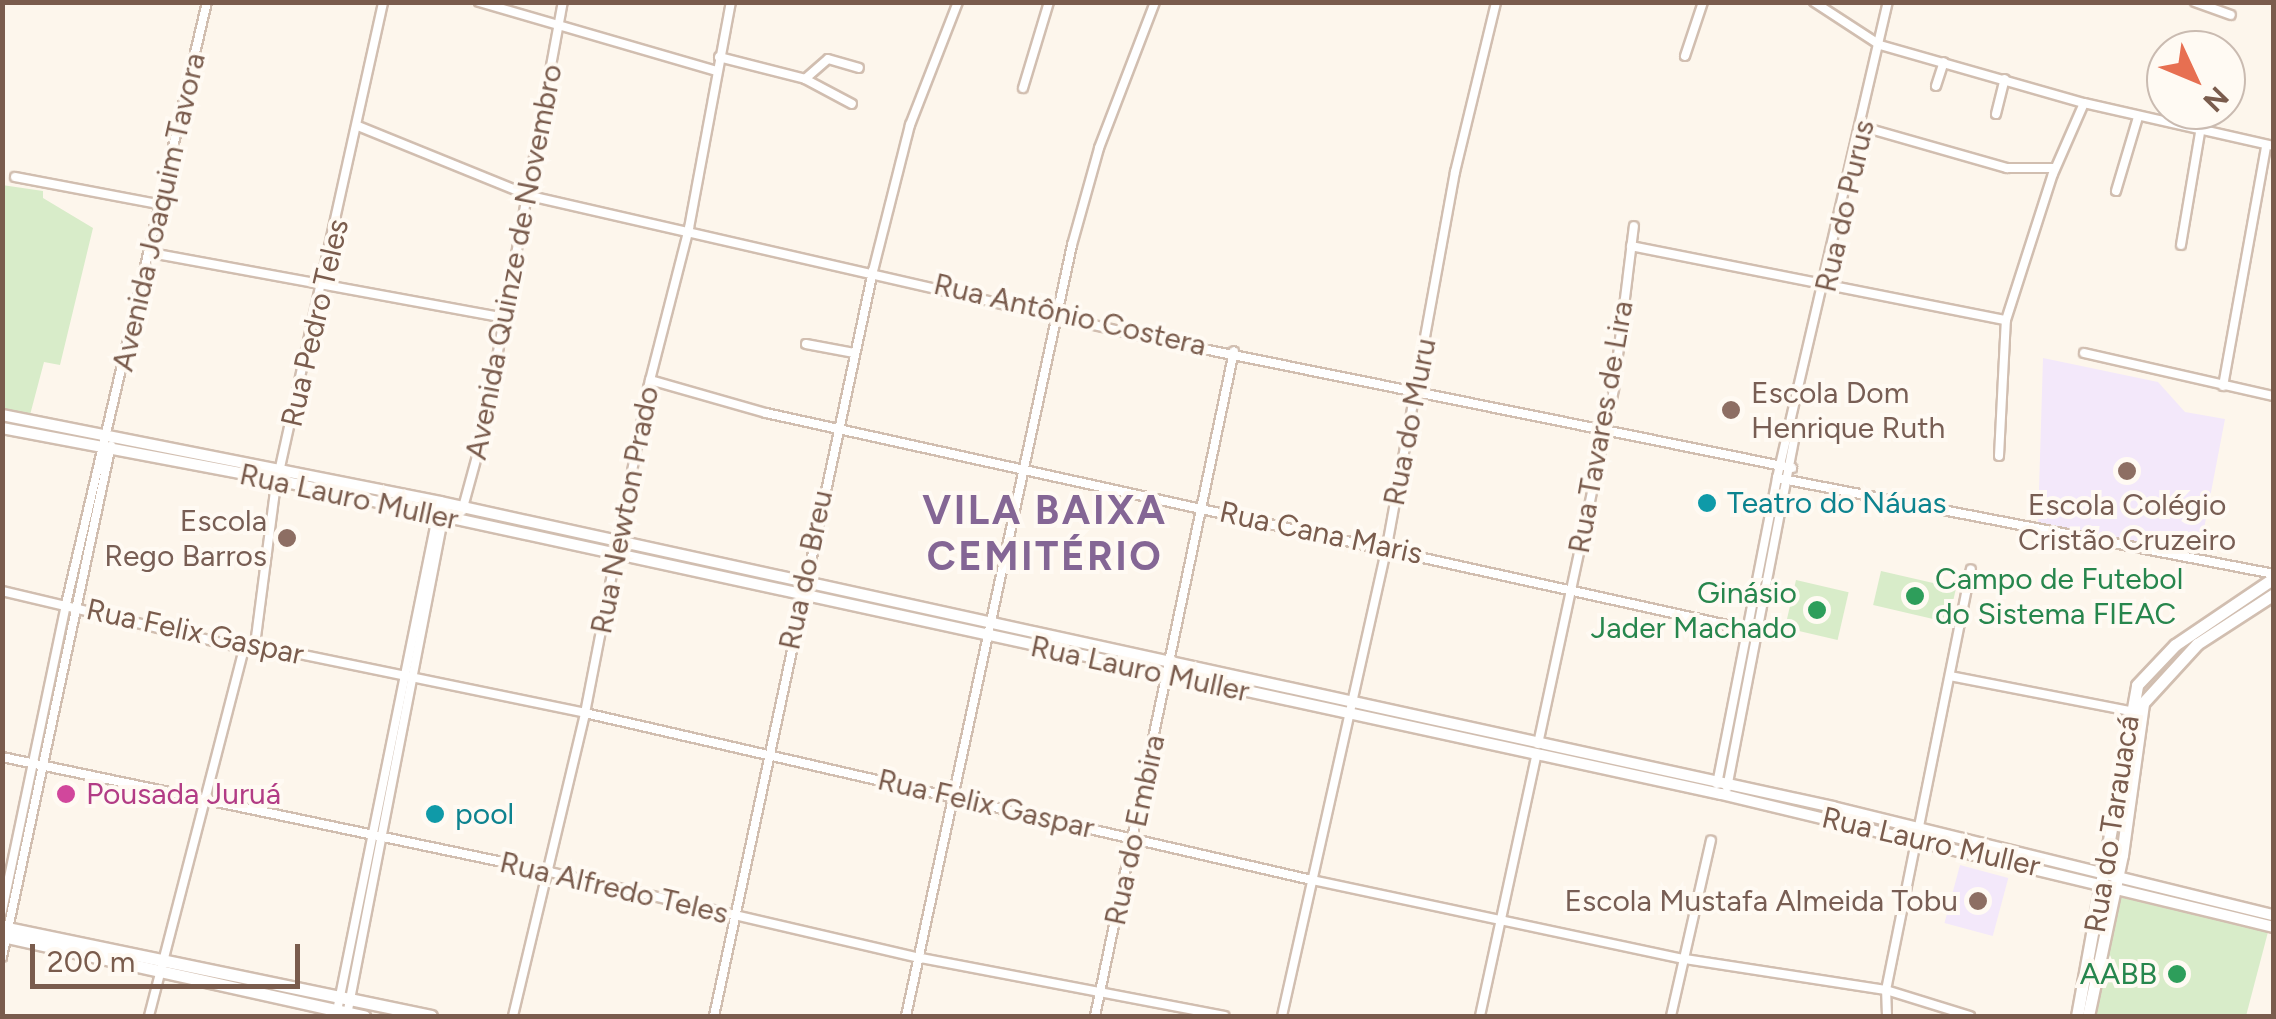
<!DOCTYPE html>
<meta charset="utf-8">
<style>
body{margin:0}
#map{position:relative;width:2276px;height:1019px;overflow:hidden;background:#fdf6ec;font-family:Figtree,sans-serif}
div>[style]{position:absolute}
.education>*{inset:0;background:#f3e8fa;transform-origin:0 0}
.green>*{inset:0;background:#d8ecc9;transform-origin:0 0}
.roads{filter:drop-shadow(2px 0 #d1beb0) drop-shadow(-2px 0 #d1beb0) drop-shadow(0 2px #d1beb0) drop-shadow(0 -2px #d1beb0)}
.minor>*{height:8px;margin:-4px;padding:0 4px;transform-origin:4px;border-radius:4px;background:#fff}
.tertiary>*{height:10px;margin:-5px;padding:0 5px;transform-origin:5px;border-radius:5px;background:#fff}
.secondary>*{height:11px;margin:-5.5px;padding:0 5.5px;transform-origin:5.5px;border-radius:5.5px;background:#fff}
.dots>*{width:28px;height:28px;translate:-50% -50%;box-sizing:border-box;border:5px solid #fffaf3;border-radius:50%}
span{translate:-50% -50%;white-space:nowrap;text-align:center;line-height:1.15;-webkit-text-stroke:8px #fffaf3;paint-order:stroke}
.street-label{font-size:30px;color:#7a5c4d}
.education-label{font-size:30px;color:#785e54}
.left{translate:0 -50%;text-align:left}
.right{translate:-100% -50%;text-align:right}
.culture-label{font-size:30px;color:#0d838f}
.leisure-label{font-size:30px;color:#27864d}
.hotel-label{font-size:30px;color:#b23c85}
.district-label{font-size:40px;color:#846695;font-weight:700;letter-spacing:2.5px}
.frame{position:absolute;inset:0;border:5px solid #7a5c4d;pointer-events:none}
.north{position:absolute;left:2146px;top:30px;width:100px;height:100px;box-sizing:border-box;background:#fffaf3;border:2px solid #cabbb1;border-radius:50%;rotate:134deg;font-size:28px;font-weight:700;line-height:40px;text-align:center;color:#7a5c4d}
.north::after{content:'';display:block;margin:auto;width:35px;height:45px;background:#e76f51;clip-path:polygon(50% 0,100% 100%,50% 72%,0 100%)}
.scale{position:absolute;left:30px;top:944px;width:270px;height:45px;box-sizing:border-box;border:5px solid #7a5c4d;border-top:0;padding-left:12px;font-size:30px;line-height:35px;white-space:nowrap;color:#7a5c4d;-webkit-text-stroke:8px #fffaf3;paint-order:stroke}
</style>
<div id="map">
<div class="education">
<div style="clip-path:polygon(2043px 358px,2158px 382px,2185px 412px,2225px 419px,2199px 555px,2038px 523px)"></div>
<div style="left:1960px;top:865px;width:50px;height:60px;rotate:15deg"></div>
</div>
<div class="green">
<div style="clip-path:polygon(2px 185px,43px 191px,43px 198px,93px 228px,60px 365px,44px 362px,30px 415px,3px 409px)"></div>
<div style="left:1881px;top:571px;width:77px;height:35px;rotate:13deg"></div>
<div style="left:1796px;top:580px;width:54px;height:49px;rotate:13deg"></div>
<div style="clip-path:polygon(2115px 896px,2268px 932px,2246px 1016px,2088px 1016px)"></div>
</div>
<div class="roads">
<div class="minor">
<div style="left:479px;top:2px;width:247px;rotate:16.2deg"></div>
<div style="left:1814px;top:2px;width:79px;rotate:33.1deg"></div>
<div style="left:1880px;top:45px;width:212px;rotate:15.9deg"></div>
<div style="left:2084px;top:103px;width:195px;rotate:12.8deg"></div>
<div style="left:2195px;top:2px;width:38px;rotate:20deg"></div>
<div style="left:1685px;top:56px;width:57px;rotate:-71.6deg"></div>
<div style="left:719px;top:57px;width:89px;rotate:14.3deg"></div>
<div style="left:805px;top:79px;width:53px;rotate:28deg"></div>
<div style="left:805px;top:79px;width:30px;rotate:-41deg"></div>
<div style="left:828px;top:59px;width:32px;rotate:16deg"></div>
<div style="left:1936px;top:86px;width:25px;rotate:-72deg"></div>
<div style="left:1023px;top:88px;width:90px;rotate:-73.2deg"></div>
<div style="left:1996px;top:114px;width:36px;rotate:-76deg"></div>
<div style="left:358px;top:126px;width:186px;rotate:22.1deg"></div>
<div style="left:530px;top:196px;width:645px;rotate:12.89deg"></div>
<div style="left:1159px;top:340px;width:646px;rotate:11.43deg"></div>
<div style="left:1863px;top:127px;width:150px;rotate:15.9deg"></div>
<div style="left:2007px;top:168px;width:48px"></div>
<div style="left:15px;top:177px;width:146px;rotate:10.7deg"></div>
<div style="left:2116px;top:191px;width:77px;rotate:-73.4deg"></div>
<div style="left:2181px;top:245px;width:114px;rotate:-80.4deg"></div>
<div style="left:1631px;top:246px;width:382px;rotate:11.2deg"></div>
<div style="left:151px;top:253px;width:359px;rotate:10.4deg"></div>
<div style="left:806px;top:344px;width:49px;rotate:10.6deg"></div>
<div style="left:2084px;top:353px;width:195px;rotate:12.8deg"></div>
<div style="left:650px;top:380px;width:121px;rotate:15.9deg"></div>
<div style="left:766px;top:413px;width:1017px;rotate:12.44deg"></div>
<div style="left:2223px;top:386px;width:243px;rotate:-79.8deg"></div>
<div style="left:1999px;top:456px;width:136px;rotate:-87.1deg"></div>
<div style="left:2006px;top:320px;width:153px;rotate:-72.2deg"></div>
<div style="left:2053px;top:174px;width:77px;rotate:-66.4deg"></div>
<div style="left:1777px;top:478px;width:506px;rotate:10.93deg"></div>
<div style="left:462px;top:511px;width:76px;rotate:-74.7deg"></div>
<div style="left:482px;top:438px;width:443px;rotate:-79.5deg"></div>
<div style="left:2px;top:591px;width:249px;rotate:13.3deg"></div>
<div style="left:244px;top:648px;width:11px;rotate:-15deg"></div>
<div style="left:255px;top:645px;width:337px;rotate:11.6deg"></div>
<div style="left:585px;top:713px;width:746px;rotate:12.94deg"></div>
<div style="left:1312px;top:880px;width:381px;rotate:12deg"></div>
<div style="left:1685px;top:959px;width:203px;rotate:8.8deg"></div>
<div style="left:1886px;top:990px;width:88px;rotate:17.2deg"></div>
<div style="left:255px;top:645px;width:156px;rotate:-82.6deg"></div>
<div style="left:275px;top:490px;width:500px;rotate:-77.5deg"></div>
<div style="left:1950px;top:676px;width:189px;rotate:11deg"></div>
<div style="left:1538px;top:744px;width:364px;rotate:-77.9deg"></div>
<div style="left:1614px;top:388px;width:163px;rotate:-83deg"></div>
<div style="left:2px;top:757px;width:560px;rotate:11.85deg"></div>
<div style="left:550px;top:872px;width:381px;rotate:13.1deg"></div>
<div style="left:921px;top:958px;width:309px;rotate:10.8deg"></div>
<div style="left:1717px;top:784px;width:312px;rotate:-78.9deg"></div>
<div style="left:1777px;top:478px;width:489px;rotate:-76.9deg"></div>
<div style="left:1727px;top:788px;width:367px;rotate:-79.1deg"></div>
<div style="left:2px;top:911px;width:314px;rotate:-78.2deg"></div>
<div style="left:66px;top:604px;width:618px;rotate:-76.82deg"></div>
<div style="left:2px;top:957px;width:523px;rotate:-77.98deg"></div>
<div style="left:347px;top:1015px;width:521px;rotate:-79.04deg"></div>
<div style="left:149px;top:1016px;width:380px;rotate:-75.5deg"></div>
<div style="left:336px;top:1016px;width:524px;rotate:-78.56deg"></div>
<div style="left:513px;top:1016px;width:311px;rotate:-76.6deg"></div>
<div style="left:585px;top:713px;width:331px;rotate:-79deg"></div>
<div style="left:648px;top:388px;width:165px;rotate:-75.6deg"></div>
<div style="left:689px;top:228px;width:230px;rotate:-79.5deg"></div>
<div style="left:714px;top:1016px;width:762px;rotate:-77.95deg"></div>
<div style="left:873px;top:271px;width:151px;rotate:-75.8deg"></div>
<div style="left:910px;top:125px;width:132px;rotate:-68.7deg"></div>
<div style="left:906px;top:1016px;width:789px;rotate:-77.85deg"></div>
<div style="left:1072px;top:245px;width:101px;rotate:-74.4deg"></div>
<div style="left:1099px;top:148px;width:156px;rotate:-69deg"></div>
<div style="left:1095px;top:1016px;width:679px;rotate:-78.19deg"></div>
<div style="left:1282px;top:1016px;width:482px;rotate:-77.4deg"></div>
<div style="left:1387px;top:546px;width:380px;rotate:-79.7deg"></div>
<div style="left:1455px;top:172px;width:175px;rotate:-76.4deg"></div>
<div style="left:1480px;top:1016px;width:266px;rotate:-77.8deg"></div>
<div style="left:1671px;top:1016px;width:180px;rotate:-77.2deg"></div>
<div style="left:1887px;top:1016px;width:26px;rotate:-92deg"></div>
<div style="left:1886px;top:990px;width:429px;rotate:-78.6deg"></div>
</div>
<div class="tertiary">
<div style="left:2px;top:415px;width:447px;rotate:11.2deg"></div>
<div style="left:440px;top:502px;width:1426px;rotate:12.35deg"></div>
<div style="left:1833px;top:807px;width:454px;rotate:13.8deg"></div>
<div style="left:2px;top:428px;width:280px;rotate:10.7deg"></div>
<div style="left:277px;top:480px;width:1478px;rotate:12.27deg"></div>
<div style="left:1721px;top:794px;width:569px;rotate:13.52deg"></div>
</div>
<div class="secondary">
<div style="left:2px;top:927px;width:438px;rotate:11.7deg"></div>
<div style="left:2px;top:936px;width:371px;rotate:12.5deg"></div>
<div style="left:2077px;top:1016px;width:336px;rotate:-79.7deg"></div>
<div style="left:2137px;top:685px;width:55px;rotate:-46.5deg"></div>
<div style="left:2175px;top:645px;width:120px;rotate:-34.1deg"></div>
<div style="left:2088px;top:1016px;width:165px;rotate:-78.1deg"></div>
<div style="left:2122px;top:855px;width:153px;rotate:-82.1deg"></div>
<div style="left:2143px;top:703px;width:80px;rotate:-47.5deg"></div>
<div style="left:2197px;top:644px;width:92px;rotate:-33deg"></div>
</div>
</div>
<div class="dots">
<div style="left:1731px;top:410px;background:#8d6e63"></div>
<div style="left:2127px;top:471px;background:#8d6e63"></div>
<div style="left:1707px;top:503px;background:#0f9aa8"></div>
<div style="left:287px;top:538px;background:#8d6e63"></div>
<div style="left:1915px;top:596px;background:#2e9e5b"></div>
<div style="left:1817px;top:610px;background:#2e9e5b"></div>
<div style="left:66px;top:794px;background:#d1479c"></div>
<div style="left:435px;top:814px;background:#0f9aa8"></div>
<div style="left:1978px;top:901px;background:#8d6e63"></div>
<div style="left:2177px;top:974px;background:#2e9e5b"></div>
</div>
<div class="street-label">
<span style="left:1845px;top:206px;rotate:-77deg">Rua do Purus</span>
<span style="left:159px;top:212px;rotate:-77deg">Avenida Joaquim Tavora</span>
<span style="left:514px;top:262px;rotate:-79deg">Avenida Quinze de Novembro</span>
<span style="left:1070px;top:315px;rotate:13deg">Rua Antônio Costera</span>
<span style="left:315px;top:323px;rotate:-77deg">Rua Pedro Teles</span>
<span style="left:1410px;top:422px;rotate:-79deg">Rua do Muru</span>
<span style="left:1601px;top:427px;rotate:-80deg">Rua Tavares de Lira</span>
<span style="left:349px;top:497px;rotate:12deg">Rua Lauro Muller</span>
<span style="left:625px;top:510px;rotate:-79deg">Rua Newton Prado</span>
<span style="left:1321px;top:533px;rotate:12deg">Rua Cana Maris</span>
<span style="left:806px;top:570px;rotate:-78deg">Rua do Breu</span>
<span style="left:195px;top:632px;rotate:12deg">Rua Felix Gaspar</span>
<span style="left:1140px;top:669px;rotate:12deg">Rua Lauro Muller</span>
<span style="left:986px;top:804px;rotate:13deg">Rua Felix Gaspar</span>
<span style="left:2112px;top:824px;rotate:-81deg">Rua do Tarauacá</span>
<span style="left:1135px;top:830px;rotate:-78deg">Rua do Embira</span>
<span style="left:1931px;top:842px;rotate:13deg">Rua Lauro Muller</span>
<span style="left:614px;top:888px;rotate:13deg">Rua Alfredo Teles</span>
</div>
<div class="education-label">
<span class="left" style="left:1751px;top:410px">Escola Dom<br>Henrique Ruth</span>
<span style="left:2127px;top:522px">Escola Colégio<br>Cristão Cruzeiro</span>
<span class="right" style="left:267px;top:538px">Escola<br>Rego Barros</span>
<span class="right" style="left:1958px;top:901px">Escola Mustafa Almeida Tobu</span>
</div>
<div class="culture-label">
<span class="left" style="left:1727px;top:503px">Teatro do Náuas</span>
<span class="left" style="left:455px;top:814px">pool</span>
</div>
<div class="leisure-label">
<span class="left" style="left:1935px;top:596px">Campo de Futebol<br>do Sistema FIEAC</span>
<span class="right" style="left:1797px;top:610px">Ginásio<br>Jader Machado</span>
<span class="right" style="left:2157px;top:974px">AABB</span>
</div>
<div class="hotel-label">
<span class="left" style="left:86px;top:794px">Pousada Juruá</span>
</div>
<div class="district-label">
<span style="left:1045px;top:533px">VILA BAIXA<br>CEMITÉRIO</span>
</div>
<div class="frame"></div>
<div class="north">N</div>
<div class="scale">200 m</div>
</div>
